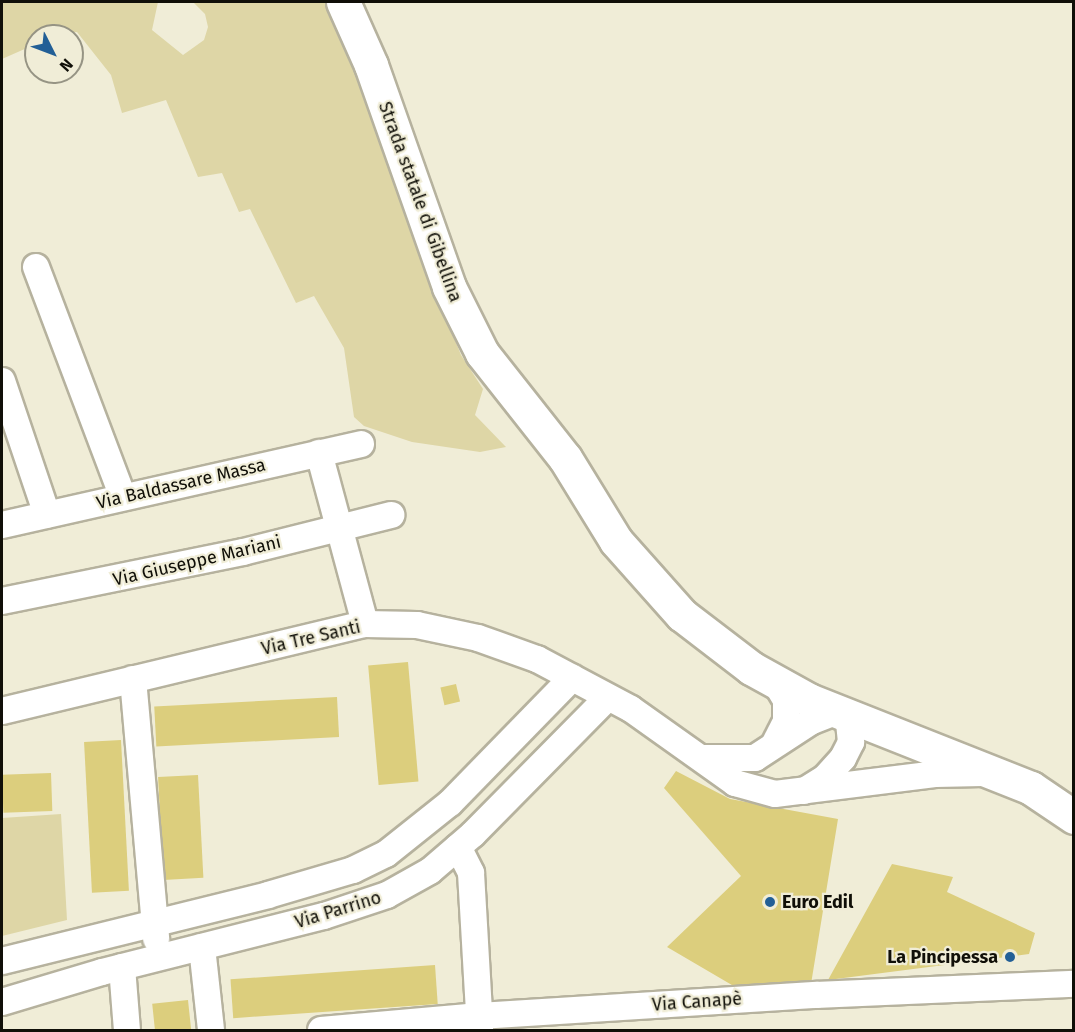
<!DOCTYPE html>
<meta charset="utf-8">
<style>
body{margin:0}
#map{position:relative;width:1075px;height:1032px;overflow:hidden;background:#f0edd7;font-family:"Fira Sans",sans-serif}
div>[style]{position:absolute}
.green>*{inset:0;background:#ded6a6}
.building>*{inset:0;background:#dcce7d;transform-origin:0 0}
.roads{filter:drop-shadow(2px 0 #b6b29e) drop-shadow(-2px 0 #b6b29e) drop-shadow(0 2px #b6b29e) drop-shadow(0 -2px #b6b29e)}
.minor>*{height:26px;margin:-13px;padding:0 13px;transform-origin:13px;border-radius:13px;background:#fff}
.major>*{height:33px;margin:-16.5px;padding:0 16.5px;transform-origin:16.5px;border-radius:16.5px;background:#fff}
.dots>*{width:16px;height:16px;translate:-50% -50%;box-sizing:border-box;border:3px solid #f0edd7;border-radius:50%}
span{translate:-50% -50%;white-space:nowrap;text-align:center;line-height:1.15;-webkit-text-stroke:4.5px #f0edd7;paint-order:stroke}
.street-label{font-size:18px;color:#100f08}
.poi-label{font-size:18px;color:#100f08;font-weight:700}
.left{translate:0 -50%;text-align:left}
.right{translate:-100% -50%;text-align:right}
.frame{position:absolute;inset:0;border:3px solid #100f08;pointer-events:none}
.north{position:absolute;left:24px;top:24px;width:60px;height:60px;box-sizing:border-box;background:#f0edd7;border:2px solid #969484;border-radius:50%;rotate:132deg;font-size:16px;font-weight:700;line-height:24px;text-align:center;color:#100f08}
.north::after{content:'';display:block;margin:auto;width:21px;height:27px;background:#225f96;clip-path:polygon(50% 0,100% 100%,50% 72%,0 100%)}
</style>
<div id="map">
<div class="green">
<div style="clip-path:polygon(2px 2px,158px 2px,152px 30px,183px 55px,204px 40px,208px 27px,205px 14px,193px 2px,332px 2px,425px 265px,461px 355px,483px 389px,475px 415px,506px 447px,480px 452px,412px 442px,364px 426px,354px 417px,344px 348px,314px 296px,296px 303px,250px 209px,239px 212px,222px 173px,198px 177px,166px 100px,122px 113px,111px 75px,77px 32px,36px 36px,36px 44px,2px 59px)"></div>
<div style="clip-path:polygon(61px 814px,67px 920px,2px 936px,2px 818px)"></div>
</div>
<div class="building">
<div style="left:408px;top:662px;width:120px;height:40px;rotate:85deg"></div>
<div style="left:456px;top:684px;width:18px;height:16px;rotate:77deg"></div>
<div style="left:337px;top:697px;width:40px;height:183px;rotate:87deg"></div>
<div style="left:121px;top:740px;width:151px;height:37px;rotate:87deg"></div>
<div style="clip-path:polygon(676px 771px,730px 799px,838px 819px,811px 984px,737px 988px,667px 947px,741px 876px,664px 788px)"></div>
<div style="left:51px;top:773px;width:38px;height:49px;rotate:88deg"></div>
<div style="left:198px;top:775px;width:103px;height:40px;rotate:87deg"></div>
<div style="clip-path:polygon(892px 864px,953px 877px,947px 892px,1035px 933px,1029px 954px,828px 980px)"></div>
<div style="left:435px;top:965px;width:39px;height:205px;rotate:86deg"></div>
<div style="left:188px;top:1000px;width:30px;height:36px;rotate:84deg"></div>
</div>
<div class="roads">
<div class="minor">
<div style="left:36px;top:267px;width:246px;rotate:69.3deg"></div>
<div style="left:2px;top:381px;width:141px;rotate:71.4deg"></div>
<div style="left:319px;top:453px;width:177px;rotate:74.9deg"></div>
<div style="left:2px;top:525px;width:368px;rotate:-12.7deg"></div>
<div style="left:2px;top:601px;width:246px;rotate:-11.5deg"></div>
<div style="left:243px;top:552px;width:153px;rotate:-14deg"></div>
<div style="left:133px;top:679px;width:261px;rotate:84.9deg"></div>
<div style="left:2px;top:711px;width:373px;rotate:-13.5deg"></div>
<div style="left:365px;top:624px;width:52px;rotate:1.1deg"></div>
<div style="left:417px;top:625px;width:62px;rotate:12deg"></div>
<div style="left:478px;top:638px;width:63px;rotate:19.6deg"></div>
<div style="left:537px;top:659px;width:106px;rotate:28deg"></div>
<div style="left:631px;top:709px;width:128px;rotate:35.4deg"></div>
<div style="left:735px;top:783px;width:41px;rotate:15.4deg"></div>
<div style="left:775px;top:794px;width:161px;rotate:-7.1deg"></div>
<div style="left:935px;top:774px;width:48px;rotate:-1.2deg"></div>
<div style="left:775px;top:743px;width:25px;rotate:-63deg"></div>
<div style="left:786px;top:721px;width:21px;rotate:-90deg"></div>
<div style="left:786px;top:700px;width:21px;rotate:-121deg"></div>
<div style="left:703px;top:758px;width:52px"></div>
<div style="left:755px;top:758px;width:68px;rotate:-33deg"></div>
<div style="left:812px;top:721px;width:28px;rotate:-21deg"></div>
<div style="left:804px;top:791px;width:25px;rotate:-32deg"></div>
<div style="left:825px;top:778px;width:27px;rotate:-48deg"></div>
<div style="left:843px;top:758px;width:18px;rotate:-63deg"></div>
<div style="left:851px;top:742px;width:28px;rotate:-96deg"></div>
<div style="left:458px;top:847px;width:29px;rotate:63deg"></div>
<div style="left:471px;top:873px;width:157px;rotate:86.7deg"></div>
<div style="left:202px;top:947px;width:83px;rotate:83.8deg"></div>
<div style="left:2px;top:961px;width:274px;rotate:-13.9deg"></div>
<div style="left:268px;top:895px;width:89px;rotate:-16.4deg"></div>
<div style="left:353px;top:870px;width:37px;rotate:-26deg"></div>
<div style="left:386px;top:854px;width:82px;rotate:-38.6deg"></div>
<div style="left:450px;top:803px;width:175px;rotate:-45.7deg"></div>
<div style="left:122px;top:967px;width:63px;rotate:85.5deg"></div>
<div style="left:2px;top:1002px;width:104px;rotate:-16.7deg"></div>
<div style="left:102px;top:972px;width:229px;rotate:-14.2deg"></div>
<div style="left:324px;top:916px;width:66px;rotate:-18.4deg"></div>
<div style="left:387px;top:895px;width:49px;rotate:-29.2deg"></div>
<div style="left:430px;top:871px;width:57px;rotate:-40.7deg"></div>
<div style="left:473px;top:834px;width:192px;rotate:-45.4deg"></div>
<div style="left:321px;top:1030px;width:159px;rotate:-5.1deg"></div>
<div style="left:479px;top:1016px;width:339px;rotate:-3.6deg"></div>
<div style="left:817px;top:995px;width:257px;rotate:-2.5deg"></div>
</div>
<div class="major">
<div style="left:343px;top:2px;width:69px;rotate:66deg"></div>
<div style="left:371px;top:65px;width:235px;rotate:70.6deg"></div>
<div style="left:449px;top:287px;width:74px;rotate:63.4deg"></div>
<div style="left:482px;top:353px;width:134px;rotate:51.7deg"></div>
<div style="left:565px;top:458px;width:97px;rotate:58.4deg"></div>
<div style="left:616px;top:541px;width:99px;rotate:48.3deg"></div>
<div style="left:682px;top:615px;width:87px;rotate:37.5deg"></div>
<div style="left:751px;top:668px;width:66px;rotate:28.9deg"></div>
<div style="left:809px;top:700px;width:239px;rotate:21.6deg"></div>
<div style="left:1031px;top:788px;width:52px;rotate:34deg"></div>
</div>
</div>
<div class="dots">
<div style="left:770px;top:902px;background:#225f96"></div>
<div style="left:1010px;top:957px;background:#225f96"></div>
</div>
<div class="street-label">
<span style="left:420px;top:202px;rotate:70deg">Strada statale di Gibellina</span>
<span style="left:181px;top:484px;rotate:-13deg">Via Baldassare Massa</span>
<span style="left:197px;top:561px;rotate:-13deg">Via Giuseppe Mariani</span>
<span style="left:311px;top:638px;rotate:-13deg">Via Tre Santi</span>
<span style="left:338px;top:910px;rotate:-17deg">Via Parrino</span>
<span style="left:697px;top:1002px;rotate:-4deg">Via Canapè</span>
</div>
<div class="poi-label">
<span class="left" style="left:782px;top:902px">Euro Edil</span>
<span class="right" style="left:998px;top:957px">La Pincipessa</span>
</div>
<div class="frame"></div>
<div class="north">N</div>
</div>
